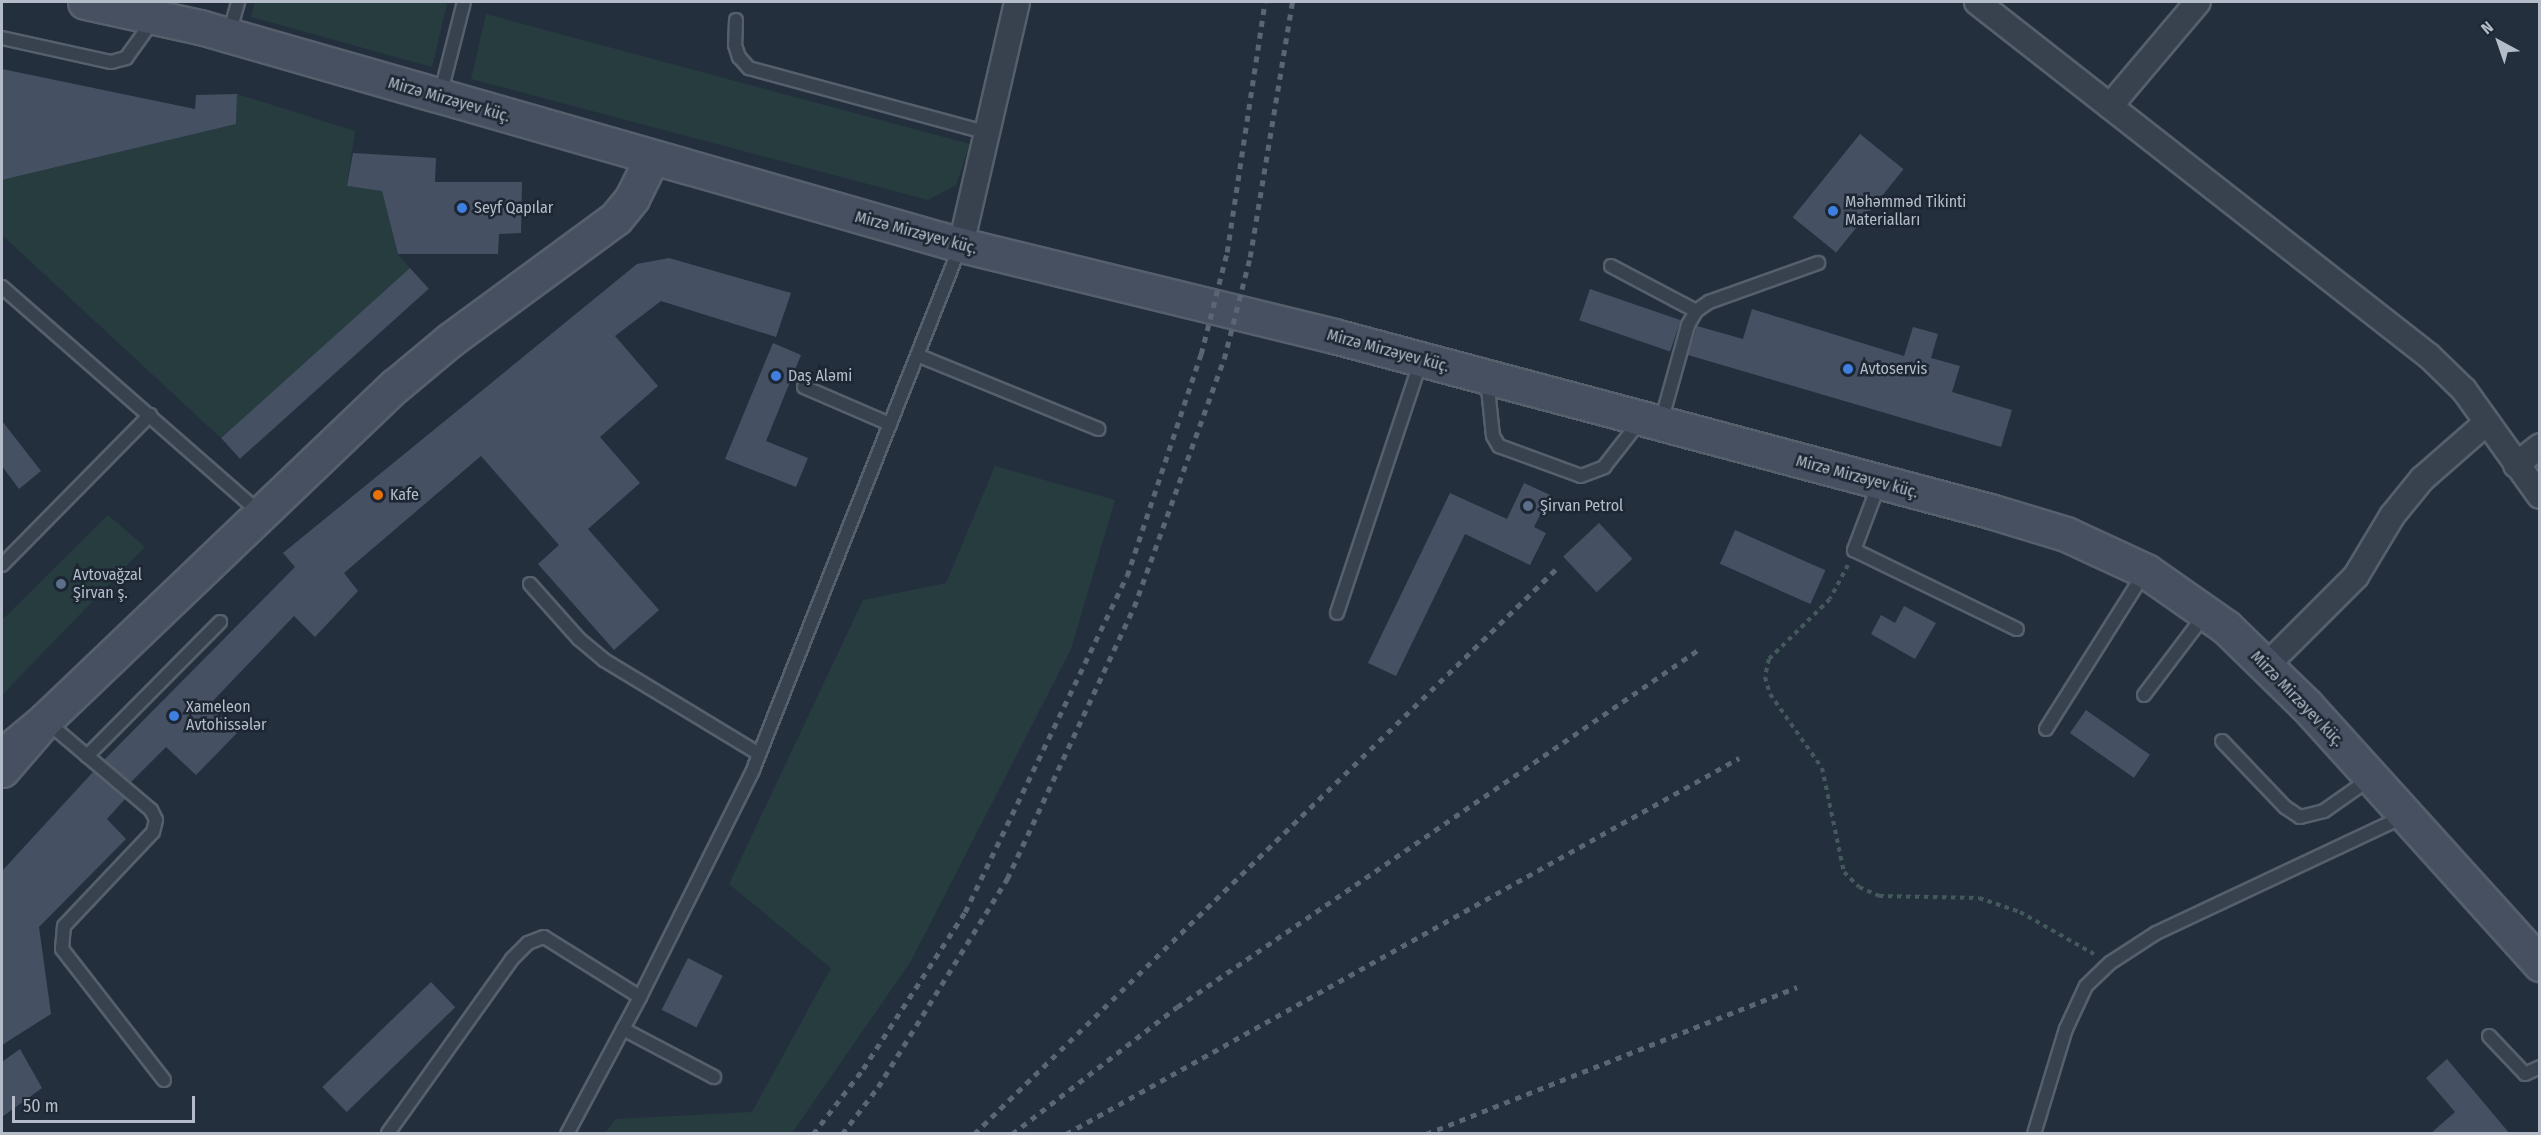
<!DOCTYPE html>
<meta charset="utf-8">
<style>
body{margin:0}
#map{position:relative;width:2541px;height:1135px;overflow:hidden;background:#242f3e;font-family:"Fira Sans Condensed",sans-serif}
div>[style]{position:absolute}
.green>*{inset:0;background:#263c3f}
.building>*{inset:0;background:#455162;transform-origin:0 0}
.path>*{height:4px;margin-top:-2px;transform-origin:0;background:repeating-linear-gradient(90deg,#44595c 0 4.5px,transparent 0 9px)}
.roads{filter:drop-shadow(2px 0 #565f6c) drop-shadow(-2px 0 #565f6c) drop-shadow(0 2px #565f6c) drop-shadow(0 -2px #565f6c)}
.lane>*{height:12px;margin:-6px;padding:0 6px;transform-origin:6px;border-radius:6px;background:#38414e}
.street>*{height:24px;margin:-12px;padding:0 12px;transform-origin:12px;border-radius:12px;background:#38414e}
.secondary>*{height:33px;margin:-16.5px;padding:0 16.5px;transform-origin:16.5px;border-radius:16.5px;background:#465061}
.rail>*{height:4.5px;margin-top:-2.25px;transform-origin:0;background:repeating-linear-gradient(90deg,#5a6575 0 6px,transparent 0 12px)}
.dots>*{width:16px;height:16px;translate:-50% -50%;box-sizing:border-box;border:3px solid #1d2633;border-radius:50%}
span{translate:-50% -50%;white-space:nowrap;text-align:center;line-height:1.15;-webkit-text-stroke:5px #1d2633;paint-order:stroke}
.street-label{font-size:16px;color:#b4bcc9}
.poi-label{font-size:16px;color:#b4bcc9}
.left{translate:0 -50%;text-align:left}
.frame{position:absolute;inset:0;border:3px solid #b4bcc9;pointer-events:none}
.north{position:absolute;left:2469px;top:12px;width:60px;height:60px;-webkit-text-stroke:4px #1d2633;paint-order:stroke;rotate:320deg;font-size:16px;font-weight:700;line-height:24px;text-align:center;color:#b4bcc9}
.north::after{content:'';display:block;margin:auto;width:21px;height:27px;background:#b4bcc9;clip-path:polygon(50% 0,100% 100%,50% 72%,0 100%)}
.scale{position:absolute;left:12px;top:1096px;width:183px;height:27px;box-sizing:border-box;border:3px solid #b4bcc9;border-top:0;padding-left:8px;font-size:18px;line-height:21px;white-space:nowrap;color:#b4bcc9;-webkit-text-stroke:4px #1d2633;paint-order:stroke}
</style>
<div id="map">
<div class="green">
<div style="clip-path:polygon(255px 2px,437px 2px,447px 4px,432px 67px,251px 17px)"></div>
<div style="clip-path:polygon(486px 14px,970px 144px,956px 185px,928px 200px,471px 79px)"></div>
<div style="clip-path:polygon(237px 94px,355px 131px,347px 186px,382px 191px,398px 254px,410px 268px,222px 439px,2px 235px,2px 180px,236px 124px)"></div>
<div style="clip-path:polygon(995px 466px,1115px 500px,1071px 649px,911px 961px,792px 1133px,605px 1133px,615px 1119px,752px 1112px,831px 968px,729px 884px,863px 600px,946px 583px)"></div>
<div style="clip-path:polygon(108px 515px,145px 547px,2px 695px,2px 620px)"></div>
</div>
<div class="building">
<div style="clip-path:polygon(2px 69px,195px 109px,196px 95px,237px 94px,236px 124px,2px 180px)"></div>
<div style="left:1860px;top:134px;width:56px;height:107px;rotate:39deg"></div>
<div style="clip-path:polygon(353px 153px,436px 158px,435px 182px,522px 182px,521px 233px,499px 234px,498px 254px,398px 254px,382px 191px,347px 186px)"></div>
<div style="clip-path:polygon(669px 258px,791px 293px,776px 337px,661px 301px,615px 336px,658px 386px,600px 437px,640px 483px,588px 529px,659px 610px,614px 650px,538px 564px,559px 545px,481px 456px,344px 573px,358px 591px,315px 637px,294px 616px,209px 705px,237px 733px,196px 775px,166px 747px,131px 782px,104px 760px,295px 567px,283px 553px,637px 264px)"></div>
<div style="left:410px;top:268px;width:28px;height:254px;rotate:48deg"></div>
<div style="left:1590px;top:289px;width:96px;height:33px;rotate:19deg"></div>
<div style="clip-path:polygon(1752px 309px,1904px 356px,1913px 327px,1938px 334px,1931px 358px,1960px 366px,1952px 392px,2012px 410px,2001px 447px,1688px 355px,1697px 326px,1743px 339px)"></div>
<div style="clip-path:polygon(773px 343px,801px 355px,766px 441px,808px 458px,796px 487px,725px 459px)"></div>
<div style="clip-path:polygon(2px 421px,41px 471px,19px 489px,2px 466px)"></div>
<div style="clip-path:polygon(1524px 483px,1550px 495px,1534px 527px,1546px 533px,1530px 565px,1465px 534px,1396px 676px,1368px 663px,1450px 493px,1507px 519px)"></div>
<div style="left:1599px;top:523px;width:49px;height:49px;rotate:47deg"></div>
<div style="left:1735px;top:530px;width:99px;height:37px;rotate:24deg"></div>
<div style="clip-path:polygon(1904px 606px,1936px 623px,1915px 659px,1871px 634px,1881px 615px,1895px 623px)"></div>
<div style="left:2086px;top:710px;width:78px;height:28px;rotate:35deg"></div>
<div style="clip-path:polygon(93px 772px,125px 799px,107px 819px,126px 839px,39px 927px,51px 1014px,2px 1045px,2px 871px)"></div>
<div style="left:688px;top:958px;width:39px;height:58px;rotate:27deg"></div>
<div style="left:431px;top:982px;width:35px;height:151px;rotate:46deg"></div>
<div style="clip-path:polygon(20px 1049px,42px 1088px,2px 1117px,2px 1062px)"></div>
<div style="clip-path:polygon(2447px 1059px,2510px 1134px,2430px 1134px,2455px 1112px,2426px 1078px)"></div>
</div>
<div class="path">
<div style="left:1848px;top:565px;width:38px;rotate:118deg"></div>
<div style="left:1830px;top:599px;width:86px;rotate:135.5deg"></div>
<div style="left:1769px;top:659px;width:18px;rotate:103deg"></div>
<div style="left:1765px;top:677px;width:18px;rotate:74deg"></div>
<div style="left:1770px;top:694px;width:90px;rotate:54.9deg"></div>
<div style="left:1822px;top:768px;width:106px;rotate:78.1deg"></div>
<div style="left:1844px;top:872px;width:21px;rotate:45deg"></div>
<div style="left:1859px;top:887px;width:22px;rotate:24deg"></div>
<div style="left:1879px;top:896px;width:100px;rotate:1.1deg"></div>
<div style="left:1979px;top:898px;width:43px;rotate:18.9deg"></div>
<div style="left:2020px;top:912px;width:85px;rotate:29.6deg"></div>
</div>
<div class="roads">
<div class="lane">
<div style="left:736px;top:20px;width:25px;rotate:92deg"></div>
<div style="left:735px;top:45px;width:13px;rotate:72deg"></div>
<div style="left:739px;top:57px;width:15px;rotate:48deg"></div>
<div style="left:749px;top:68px;width:249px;rotate:15.2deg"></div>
<div style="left:229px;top:34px;width:33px;rotate:-74deg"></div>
<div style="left:2px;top:38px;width:112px;rotate:12.4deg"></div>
<div style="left:111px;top:62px;width:16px;rotate:-15deg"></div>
<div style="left:126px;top:58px;width:48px;rotate:-54.3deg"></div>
<div style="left:440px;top:96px;width:97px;rotate:-75.7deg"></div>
<div style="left:1611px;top:266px;width:96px;rotate:27.9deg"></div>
<div style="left:2px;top:287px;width:342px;rotate:41.2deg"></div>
<div style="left:917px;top:355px;width:196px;rotate:22.2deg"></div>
<div style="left:1487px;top:379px;width:57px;rotate:84deg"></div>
<div style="left:1493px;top:436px;width:12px;rotate:59deg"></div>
<div style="left:1499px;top:446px;width:87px;rotate:20.1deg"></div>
<div style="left:1581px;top:476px;width:25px;rotate:-21deg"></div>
<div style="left:1604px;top:467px;width:58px;rotate:-52deg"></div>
<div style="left:804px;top:387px;width:94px;rotate:23.3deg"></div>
<div style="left:1661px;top:422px;width:101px;rotate:-74.4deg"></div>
<div style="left:1688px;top:325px;width:16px;rotate:-60deg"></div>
<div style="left:1696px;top:311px;width:16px;rotate:-35deg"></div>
<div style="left:1709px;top:302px;width:116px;rotate:-19.7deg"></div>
<div style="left:1879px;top:484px;width:71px;rotate:110.7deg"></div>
<div style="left:1854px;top:550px;width:181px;rotate:25.9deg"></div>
<div style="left:2px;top:565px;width:211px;rotate:-45.4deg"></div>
<div style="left:530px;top:584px;width:74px;rotate:48.3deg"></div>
<div style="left:579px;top:639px;width:33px;rotate:40deg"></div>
<div style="left:604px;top:660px;width:181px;rotate:31.2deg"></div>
<div style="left:1337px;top:613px;width:266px;rotate:-71.6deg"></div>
<div style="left:2144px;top:695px;width:103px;rotate:-52.9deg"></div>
<div style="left:46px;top:721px;width:138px;rotate:40.3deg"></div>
<div style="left:151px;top:810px;width:11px;rotate:63deg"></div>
<div style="left:156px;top:820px;width:12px;rotate:104deg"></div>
<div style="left:153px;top:832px;width:129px;rotate:133.4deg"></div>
<div style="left:64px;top:926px;width:23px;rotate:95deg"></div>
<div style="left:62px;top:949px;width:166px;rotate:52.1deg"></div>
<div style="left:2046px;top:729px;width:186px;rotate:-57.8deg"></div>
<div style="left:2222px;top:741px;width:91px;rotate:46.3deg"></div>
<div style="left:2285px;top:807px;width:18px;rotate:34deg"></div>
<div style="left:2300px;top:817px;width:25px;rotate:-14deg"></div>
<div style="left:2324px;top:811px;width:57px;rotate:-35.1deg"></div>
<div style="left:87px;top:756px;width:189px;rotate:-45.2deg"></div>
<div style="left:623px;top:1029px;width:103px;rotate:27.8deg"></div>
<div style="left:2489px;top:1036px;width:52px;rotate:46.5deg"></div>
<div style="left:2525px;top:1074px;width:17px;rotate:-25deg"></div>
<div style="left:388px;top:1133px;width:214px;rotate:-54.5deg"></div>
<div style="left:512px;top:959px;width:23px;rotate:-45deg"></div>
<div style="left:528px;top:943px;width:17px;rotate:-21deg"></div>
<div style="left:544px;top:937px;width:113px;rotate:32deg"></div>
<div style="left:567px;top:1134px;width:155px;rotate:-61.9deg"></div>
<div style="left:640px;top:997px;width:254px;rotate:-63.5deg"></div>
<div style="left:753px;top:770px;width:562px;rotate:-68.41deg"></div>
<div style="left:2034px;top:1134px;width:110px;rotate:-73.1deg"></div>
<div style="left:2066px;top:1029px;width:47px;rotate:-65.1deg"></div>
<div style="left:2086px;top:986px;width:33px;rotate:-44deg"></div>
<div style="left:2110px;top:963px;width:55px;rotate:-33.1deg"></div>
<div style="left:2156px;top:933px;width:273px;rotate:-25.2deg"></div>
</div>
<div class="street">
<div style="left:1977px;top:2px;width:574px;rotate:38.07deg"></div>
<div style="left:2429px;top:356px;width:49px;rotate:44.2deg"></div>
<div style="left:2464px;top:390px;width:130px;rotate:54.4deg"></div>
<div style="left:2110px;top:106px;width:136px;rotate:-49.8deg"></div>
<div style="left:961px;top:245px;width:249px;rotate:-77deg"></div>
<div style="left:2516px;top:465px;width:31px;rotate:-38deg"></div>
<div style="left:2267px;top:665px;width:126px;rotate:-45deg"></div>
<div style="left:2356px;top:576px;width:70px;rotate:-59deg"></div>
<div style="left:2392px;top:516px;width:48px;rotate:-51deg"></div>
<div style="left:2422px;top:479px;width:86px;rotate:-41.2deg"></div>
</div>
<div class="secondary">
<div style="left:85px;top:2px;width:118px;rotate:12.3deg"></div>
<div style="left:200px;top:27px;width:792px;rotate:15.99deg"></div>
<div style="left:961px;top:245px;width:384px;rotate:13.7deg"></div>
<div style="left:1334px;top:336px;width:679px;rotate:14.94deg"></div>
<div style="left:1990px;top:511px;width:79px;rotate:16.8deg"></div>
<div style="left:2066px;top:534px;width:88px;rotate:24.8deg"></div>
<div style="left:2146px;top:571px;width:98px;rotate:35deg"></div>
<div style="left:2226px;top:627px;width:113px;rotate:44.3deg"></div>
<div style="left:2307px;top:706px;width:348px;rotate:47.9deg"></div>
<div style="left:45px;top:720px;width:485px;rotate:-43.7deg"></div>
<div style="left:396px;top:385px;width:70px;rotate:-39.8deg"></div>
<div style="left:450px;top:340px;width:206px;rotate:-36.3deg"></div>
<div style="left:616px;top:218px;width:26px;rotate:-51deg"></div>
<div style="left:632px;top:198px;width:42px;rotate:-63.4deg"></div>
<div style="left:2px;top:756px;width:56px;rotate:-39.9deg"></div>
<div style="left:45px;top:720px;width:66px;rotate:130.7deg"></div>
</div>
</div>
<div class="rail">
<div style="left:813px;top:1134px;width:82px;rotate:-52.4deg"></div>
<div style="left:863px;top:1069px;width:187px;rotate:-57deg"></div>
<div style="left:965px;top:912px;width:373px;rotate:-64.3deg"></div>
<div style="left:1127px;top:576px;width:234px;rotate:-71.6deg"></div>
<div style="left:1201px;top:354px;width:105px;rotate:-75.7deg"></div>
<div style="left:1227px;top:252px;width:253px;rotate:-81.4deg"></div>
<div style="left:842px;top:1134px;width:59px;rotate:-52.5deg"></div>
<div style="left:878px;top:1087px;width:245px;rotate:-58.2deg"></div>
<div style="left:1007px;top:879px;width:300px;rotate:-65deg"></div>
<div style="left:1134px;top:607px;width:264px;rotate:-70.1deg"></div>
<div style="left:1224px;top:359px;width:105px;rotate:-75.7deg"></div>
<div style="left:1250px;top:257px;width:258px;rotate:-80.6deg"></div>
<div style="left:974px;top:1134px;width:813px;rotate:-44.15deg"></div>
<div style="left:1012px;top:1134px;width:208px;rotate:-37.6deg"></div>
<div style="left:1177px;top:1007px;width:635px;rotate:-34.42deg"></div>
<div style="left:1066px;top:1134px;width:771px;rotate:-29.19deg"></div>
<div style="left:1426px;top:1134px;width:399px;rotate:-21.6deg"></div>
</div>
<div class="dots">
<div style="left:462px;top:208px;background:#3f7fe0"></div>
<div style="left:1833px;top:211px;background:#3f7fe0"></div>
<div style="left:1848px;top:369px;background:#3f7fe0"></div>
<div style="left:776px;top:376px;background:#3f7fe0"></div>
<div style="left:378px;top:495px;background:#e8710a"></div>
<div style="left:1528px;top:506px;background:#5c6f8a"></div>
<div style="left:61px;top:584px;background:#5c6f8a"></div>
<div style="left:174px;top:716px;background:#3f7fe0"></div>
</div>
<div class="street-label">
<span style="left:449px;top:100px;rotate:16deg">Mirzə Mirzəyev küç.</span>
<span style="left:916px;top:233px;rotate:15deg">Mirzə Mirzəyev küç.</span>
<span style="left:1388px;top:351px;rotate:15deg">Mirzə Mirzəyev küç.</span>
<span style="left:1857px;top:477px;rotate:15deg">Mirzə Mirzəyev küç.</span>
<span style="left:2297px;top:699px;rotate:46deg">Mirzə Mirzəyev küç.</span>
</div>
<div class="poi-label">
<span class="left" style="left:1845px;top:211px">Məhəmməd Tikinti<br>Materialları</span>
<span class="left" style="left:474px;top:208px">Seyf Qapılar</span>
<span class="left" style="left:1860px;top:369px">Avtoservis</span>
<span class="left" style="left:788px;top:376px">Daş Aləmi</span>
<span class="left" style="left:390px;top:495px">Kafe</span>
<span class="left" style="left:1540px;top:506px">Şirvan Petrol</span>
<span class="left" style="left:73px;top:584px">Avtovağzal<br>Şirvan ş.</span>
<span class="left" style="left:186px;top:716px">Xameleon<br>Avtohissələr</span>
</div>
<div class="frame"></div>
<div class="north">N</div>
<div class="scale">50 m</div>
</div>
